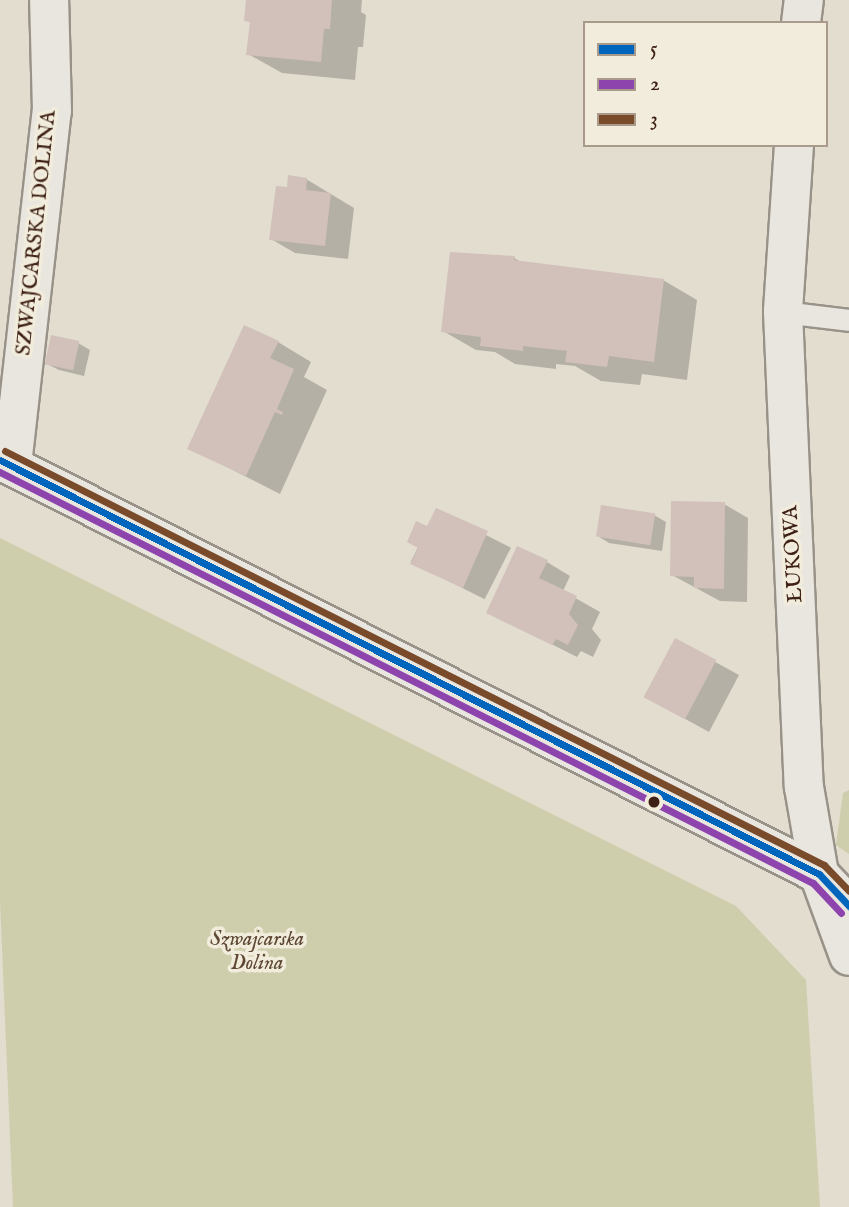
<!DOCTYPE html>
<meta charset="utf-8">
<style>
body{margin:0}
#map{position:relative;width:849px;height:1207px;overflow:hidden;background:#e2ddcf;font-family:"IM FELL English",serif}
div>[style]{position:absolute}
.green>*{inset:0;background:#cecead}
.shadow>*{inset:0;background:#0003;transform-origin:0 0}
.building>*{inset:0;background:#d2c1ba;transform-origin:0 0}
.roads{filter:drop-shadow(2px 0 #989289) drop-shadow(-2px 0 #989289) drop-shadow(0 2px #989289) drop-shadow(0 -2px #989289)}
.lane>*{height:21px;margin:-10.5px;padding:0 10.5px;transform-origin:10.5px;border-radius:10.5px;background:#e9e6df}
.street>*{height:38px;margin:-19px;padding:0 19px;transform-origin:19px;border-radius:19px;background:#e9e6df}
.bus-1>*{height:7px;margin:-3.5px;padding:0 3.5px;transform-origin:3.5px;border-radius:3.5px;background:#0065bd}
.bus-2>*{height:7px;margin:-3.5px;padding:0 3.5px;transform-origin:3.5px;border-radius:3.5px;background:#8e44ad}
.bus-3>*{height:7px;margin:-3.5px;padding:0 3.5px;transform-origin:3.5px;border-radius:3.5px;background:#7a4b2a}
.dots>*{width:19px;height:19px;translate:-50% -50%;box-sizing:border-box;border:4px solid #f1ecdb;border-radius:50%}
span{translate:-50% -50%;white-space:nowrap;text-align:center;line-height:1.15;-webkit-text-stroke:7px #f1ecdb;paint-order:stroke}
.street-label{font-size:21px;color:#3e2015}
.park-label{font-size:21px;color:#5e4834;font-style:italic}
.legend{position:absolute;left:583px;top:21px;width:245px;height:126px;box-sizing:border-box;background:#f1ecdb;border:2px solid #a99a8c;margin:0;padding:9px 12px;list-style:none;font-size:21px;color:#3e2015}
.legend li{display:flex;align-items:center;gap:14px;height:35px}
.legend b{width:35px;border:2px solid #a99a8c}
</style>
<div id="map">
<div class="green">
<div style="clip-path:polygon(0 538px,736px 906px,806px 980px,820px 1207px,13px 1207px,0 901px)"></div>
<div style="clip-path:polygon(849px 790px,849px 854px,836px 845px,843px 793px)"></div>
</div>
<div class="shadow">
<div style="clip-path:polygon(248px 0,362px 0,361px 12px,366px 15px,363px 47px,358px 47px,355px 80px,282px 73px,248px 54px,251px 23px,246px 20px)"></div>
<div style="clip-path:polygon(306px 179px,354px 208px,348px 259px,295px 253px,271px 239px,288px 189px)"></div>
<div style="clip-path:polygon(514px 258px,523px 263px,663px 280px,697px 300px,687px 380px,642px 374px,640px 385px,601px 381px,575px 366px,556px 364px,556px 369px,515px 364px,495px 352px,476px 350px,443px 331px)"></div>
<div style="clip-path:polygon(278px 342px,311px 362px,304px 377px,327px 390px,280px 494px,189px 448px)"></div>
<div style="clip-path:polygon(78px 343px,90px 350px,84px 376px,59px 370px,47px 364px)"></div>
<div style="clip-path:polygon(724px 504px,748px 518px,747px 602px,720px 601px,672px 575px)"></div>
<div style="left:437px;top:510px;width:83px;height:58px;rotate:27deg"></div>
<div style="clip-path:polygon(654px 515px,666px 522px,662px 551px,609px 543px,598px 536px)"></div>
<div style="clip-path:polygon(547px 562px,570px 576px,563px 591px,600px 612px,592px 629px,601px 640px,593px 657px,581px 651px,577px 657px,488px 612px)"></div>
<div style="clip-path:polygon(675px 640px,739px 675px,709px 732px,669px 710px)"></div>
</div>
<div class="building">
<div style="clip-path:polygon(246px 0,332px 0,330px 29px,324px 29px,321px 62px,246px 55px,250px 22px,244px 21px)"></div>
<div style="clip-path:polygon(288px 175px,307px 178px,306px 190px,331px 193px,325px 246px,269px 240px,276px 186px,287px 187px)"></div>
<div style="clip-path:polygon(450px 252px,515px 256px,514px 260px,664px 279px,654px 362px,609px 356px,607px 367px,565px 362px,567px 351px,523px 346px,523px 351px,480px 346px,481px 337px,441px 332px)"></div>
<div style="clip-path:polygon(244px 325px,279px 341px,270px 358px,294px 369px,277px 409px,283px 412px,282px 415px,275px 412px,246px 476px,187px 449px)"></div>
<div style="left:51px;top:335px;width:29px;height:30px;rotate:12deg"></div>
<div style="clip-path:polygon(671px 501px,725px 502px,724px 589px,694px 588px,694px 577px,670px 576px)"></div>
<div style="left:601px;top:505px;width:55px;height:32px;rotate:9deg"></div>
<div style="clip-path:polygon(436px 508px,488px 531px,463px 588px,410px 564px,418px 548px,407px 542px,416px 521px,427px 526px)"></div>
<div style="clip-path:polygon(517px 546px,548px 560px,539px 578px,577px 596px,569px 614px,578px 625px,568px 645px,556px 639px,552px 645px,486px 613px)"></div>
<div style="left:675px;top:638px;width:47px;height:67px;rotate:28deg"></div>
</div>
<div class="roads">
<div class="lane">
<div style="left:783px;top:312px;width:66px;rotate:6.9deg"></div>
</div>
<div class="street">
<div style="left:801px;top:23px;width:23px;rotate:-83deg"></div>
<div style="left:794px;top:145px;width:167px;rotate:93.8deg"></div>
<div style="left:783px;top:312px;width:475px;rotate:87.5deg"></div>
<div style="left:804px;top:787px;width:88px;rotate:80.2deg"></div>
<div style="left:819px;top:874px;width:87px;rotate:69.9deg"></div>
<div style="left:0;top:460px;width:918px;rotate:26.82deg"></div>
<div style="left:819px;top:874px;width:44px;rotate:46.8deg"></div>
<div style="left:12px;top:465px;width:356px;rotate:-83.6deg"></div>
<div style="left:52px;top:111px;width:111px;rotate:-91.5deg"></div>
</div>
</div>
<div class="bus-1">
<div style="left:0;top:460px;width:918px;rotate:26.82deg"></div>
<div style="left:819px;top:874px;width:44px;rotate:46.8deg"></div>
</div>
<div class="bus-2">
<div style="left:0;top:472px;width:911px;rotate:26.82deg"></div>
<div style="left:813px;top:883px;width:41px;rotate:47deg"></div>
</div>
<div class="bus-3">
<div style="left:5px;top:451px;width:918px;rotate:26.82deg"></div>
<div style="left:824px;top:865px;width:36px;rotate:46deg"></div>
</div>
<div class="dots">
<div style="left:654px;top:802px;background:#3e2015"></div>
</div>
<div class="street-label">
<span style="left:37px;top:233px;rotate:-84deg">SZWAJCARSKA DOLINA</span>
<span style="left:794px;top:554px;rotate:-93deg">ŁUKOWA</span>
</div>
<div class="park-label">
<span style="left:257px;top:952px">Szwajcarska<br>Dolina</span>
</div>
<ul class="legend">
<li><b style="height:9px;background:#0065bd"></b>5</li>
<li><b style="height:9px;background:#8e44ad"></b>2</li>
<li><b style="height:9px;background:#7a4b2a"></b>3</li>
</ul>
</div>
